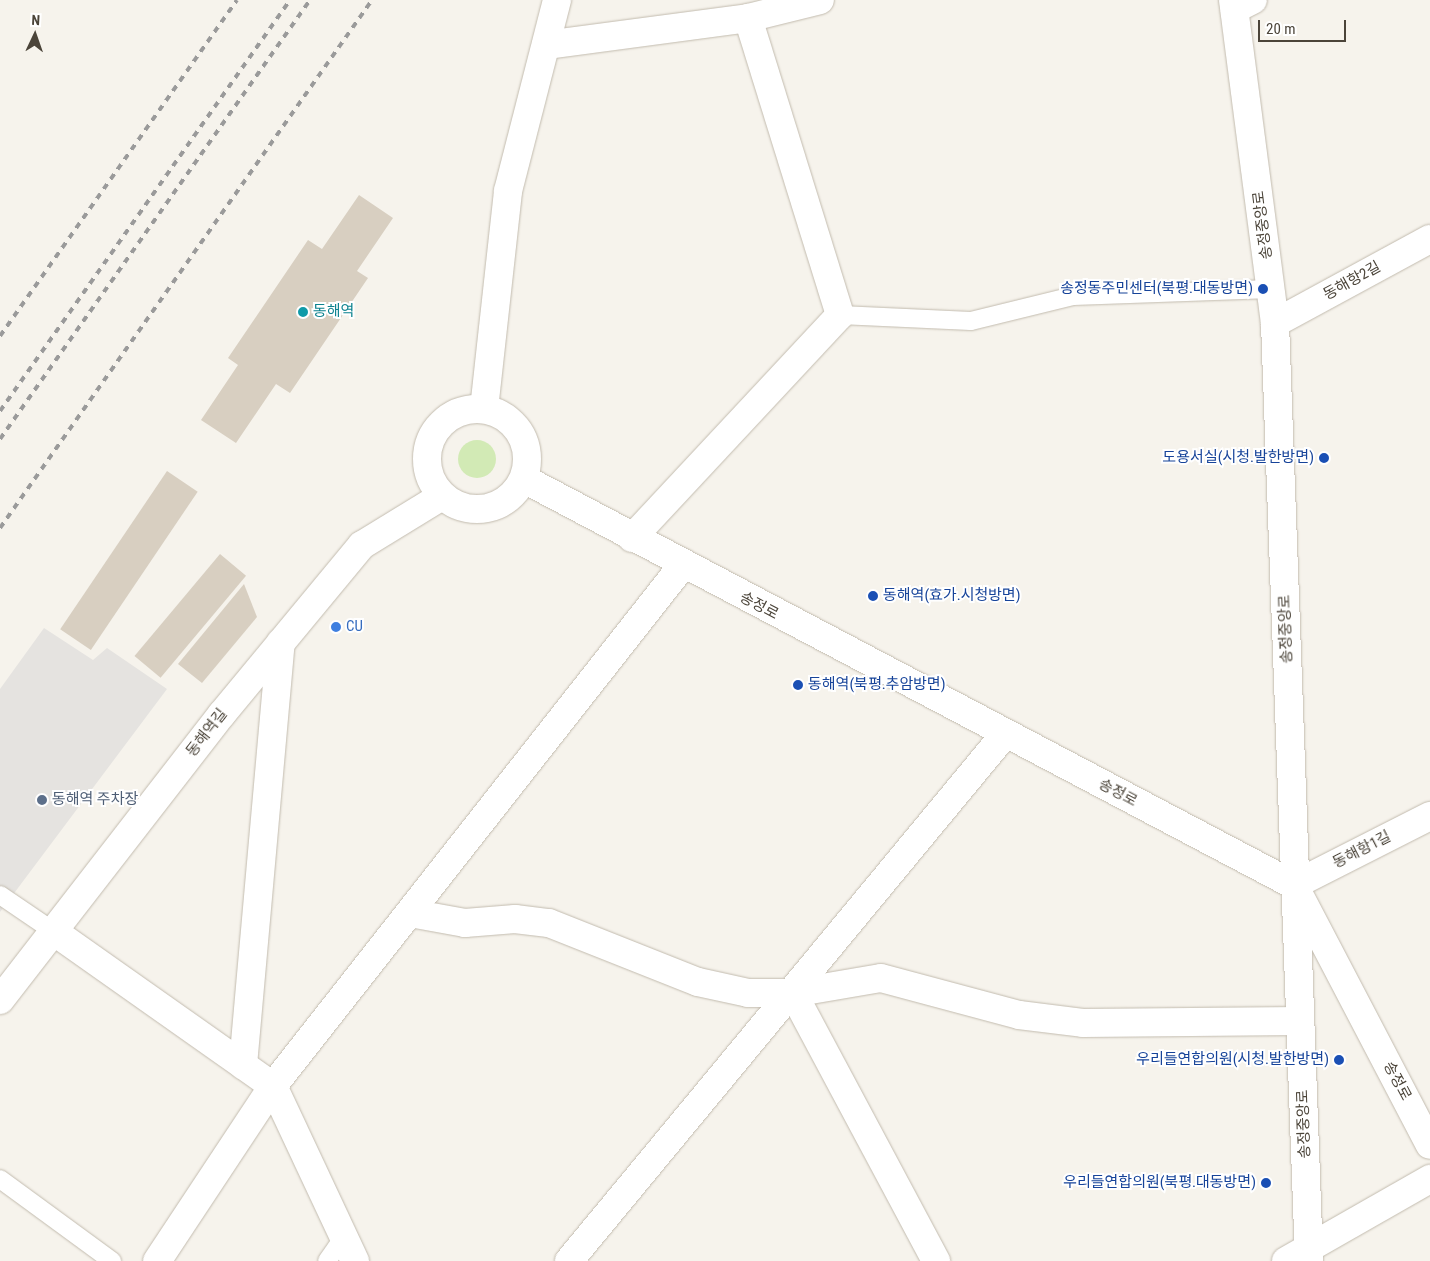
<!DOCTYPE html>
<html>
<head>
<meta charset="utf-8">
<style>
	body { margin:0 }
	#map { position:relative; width:1430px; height:1261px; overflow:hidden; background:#f6f3ec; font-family:"Roboto Condensed","Noto Sans KR",sans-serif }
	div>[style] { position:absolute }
	.green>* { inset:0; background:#d2eab5 }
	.round { border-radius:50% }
	.parking>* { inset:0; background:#e5e3e0 }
	.building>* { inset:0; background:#d8cfc1; transform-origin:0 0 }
	.roads { filter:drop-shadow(0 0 1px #c2bbae) drop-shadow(0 0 1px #c2bbae) }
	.service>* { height:18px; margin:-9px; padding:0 9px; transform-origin:9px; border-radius:9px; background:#fff }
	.minor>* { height:28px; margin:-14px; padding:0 14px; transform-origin:14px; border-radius:14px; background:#fff }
	.tertiary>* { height:28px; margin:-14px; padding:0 14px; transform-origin:14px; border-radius:14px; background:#fff }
	.tertiary>.ring { margin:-14px; padding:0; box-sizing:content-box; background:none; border:28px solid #fff; border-radius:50% }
	.rail>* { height:4px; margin-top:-2px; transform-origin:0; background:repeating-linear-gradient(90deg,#9a9a9a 0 6px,transparent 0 12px) }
	.dots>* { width:14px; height:14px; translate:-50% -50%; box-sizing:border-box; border:2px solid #fff; border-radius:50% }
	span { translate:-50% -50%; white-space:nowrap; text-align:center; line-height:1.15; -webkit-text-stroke:4px #fff; paint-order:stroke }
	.street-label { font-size:15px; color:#4b4439 }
	.transit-label { font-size:15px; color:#164399 }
	.right { translate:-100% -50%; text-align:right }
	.left { translate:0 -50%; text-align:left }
	.culture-label { font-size:15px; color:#0d838f }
	.shop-label { font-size:15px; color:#366cbe }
	.service-label { font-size:15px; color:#4e5e75 }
	.north { position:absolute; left:10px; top:10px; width:50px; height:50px; -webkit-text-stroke:4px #fff; paint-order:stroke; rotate:3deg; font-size:14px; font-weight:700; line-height:20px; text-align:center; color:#4b4439 }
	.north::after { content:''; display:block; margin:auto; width:18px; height:22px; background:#4b4439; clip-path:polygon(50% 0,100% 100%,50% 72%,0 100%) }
	.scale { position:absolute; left:1258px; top:20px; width:88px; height:22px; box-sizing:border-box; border:2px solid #4b4439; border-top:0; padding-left:6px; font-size:15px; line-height:18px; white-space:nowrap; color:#4b4439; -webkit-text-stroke:4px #fff; paint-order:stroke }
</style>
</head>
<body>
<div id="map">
	<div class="green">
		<i class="round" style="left:458px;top:440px;width:38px;height:38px"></i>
	</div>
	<div class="parking">
		<i style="clip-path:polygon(44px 628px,93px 660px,107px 648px,167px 689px,0 912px,0 689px)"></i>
	</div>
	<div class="building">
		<i style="clip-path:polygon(359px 195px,393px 218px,357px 271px,368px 278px,290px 393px,276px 384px,236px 443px,201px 420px,238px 365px,228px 358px,308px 240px,322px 249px)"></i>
		<i style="left:167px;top:471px;width:37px;height:191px;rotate:34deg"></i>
		<i style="left:220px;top:554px;width:34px;height:133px;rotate:40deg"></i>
		<i style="clip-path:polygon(244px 584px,257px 617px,202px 683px,178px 664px)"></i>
	</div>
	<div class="roads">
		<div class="service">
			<i style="left:840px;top:315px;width:131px;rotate:2.6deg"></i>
			<i style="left:971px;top:321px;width:105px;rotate:-13.8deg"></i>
			<i style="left:1073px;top:296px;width:198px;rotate:-2deg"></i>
			<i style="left:0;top:895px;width:64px;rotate:34.2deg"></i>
			<i style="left:0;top:1179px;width:139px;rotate:36.2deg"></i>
			<i style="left:327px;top:1261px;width:29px;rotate:-55deg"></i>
		</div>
		<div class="minor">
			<i style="left:1235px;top:9px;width:20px;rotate:-27deg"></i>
			<i style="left:546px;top:45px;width:204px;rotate:-7.6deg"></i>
			<i style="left:748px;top:18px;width:74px;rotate:-14deg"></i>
			<i style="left:1275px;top:323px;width:176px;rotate:-28.5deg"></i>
			<i style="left:632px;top:538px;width:305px;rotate:-47deg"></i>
			<i style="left:840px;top:315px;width:311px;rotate:-107.2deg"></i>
			<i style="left:410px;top:913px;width:56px;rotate:10.3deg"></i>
			<i style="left:465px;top:923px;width:50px;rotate:-4.6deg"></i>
			<i style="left:515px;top:919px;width:34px;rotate:7deg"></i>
			<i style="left:549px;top:923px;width:160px;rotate:21.6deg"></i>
			<i style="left:698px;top:982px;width:51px;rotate:12.4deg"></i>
			<i style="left:748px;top:993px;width:45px"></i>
			<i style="left:793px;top:993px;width:89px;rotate:-9.7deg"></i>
			<i style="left:881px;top:978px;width:143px;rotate:15deg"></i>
			<i style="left:1019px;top:1015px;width:64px;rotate:7.1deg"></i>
			<i style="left:1083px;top:1023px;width:217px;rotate:-0.5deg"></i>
			<i style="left:53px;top:931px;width:269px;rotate:35.2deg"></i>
			<i style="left:273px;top:1086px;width:210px;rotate:123.5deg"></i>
			<i style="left:793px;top:993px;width:304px;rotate:61.9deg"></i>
			<i style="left:243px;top:1065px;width:424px;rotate:-84.9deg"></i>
			<i style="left:355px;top:1261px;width:193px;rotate:-115.1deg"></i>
			<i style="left:273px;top:1086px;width:662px;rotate:-51.81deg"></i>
			<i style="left:569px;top:1261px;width:684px;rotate:-50.4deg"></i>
			<i style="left:1286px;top:1261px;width:166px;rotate:-29.7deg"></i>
		</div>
		<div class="tertiary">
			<i style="left:1233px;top:0;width:326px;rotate:82.6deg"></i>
			<i style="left:1275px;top:323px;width:939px;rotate:87.92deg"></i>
			<i class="ring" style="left:427px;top:409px;width:72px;height:72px"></i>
			<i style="left:484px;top:409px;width:219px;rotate:-83.7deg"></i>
			<i style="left:508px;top:191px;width:197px;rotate:-75.6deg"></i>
			<i style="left:524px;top:479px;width:870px;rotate:27.8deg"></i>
			<i style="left:1294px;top:885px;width:293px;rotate:62.4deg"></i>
			<i style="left:1294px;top:885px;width:153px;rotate:-26.9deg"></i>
			<i style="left:0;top:1000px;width:362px;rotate:-52.2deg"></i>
			<i style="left:222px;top:714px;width:219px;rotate:-50.4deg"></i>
			<i style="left:362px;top:545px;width:94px;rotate:-31.5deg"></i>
		</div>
	</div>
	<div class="rail">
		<i style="left:0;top:336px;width:411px;rotate:-54.8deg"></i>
		<i style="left:0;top:411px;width:503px;rotate:-54.79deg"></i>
		<i style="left:0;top:439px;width:537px;rotate:-54.77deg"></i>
		<i style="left:0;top:528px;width:646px;rotate:-54.83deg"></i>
	</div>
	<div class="dots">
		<i style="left:1263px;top:289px;background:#1a4fb4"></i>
		<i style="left:303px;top:312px;background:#0f9aa8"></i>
		<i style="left:1324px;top:458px;background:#1a4fb4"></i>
		<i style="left:873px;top:596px;background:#1a4fb4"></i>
		<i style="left:336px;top:627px;background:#3f7fe0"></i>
		<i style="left:798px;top:685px;background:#1a4fb4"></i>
		<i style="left:42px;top:800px;background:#5c6f8a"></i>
		<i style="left:1339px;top:1060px;background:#1a4fb4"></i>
		<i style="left:1266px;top:1183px;background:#1a4fb4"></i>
	</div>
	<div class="street-label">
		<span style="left:1263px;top:225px;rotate:-97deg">송정중앙로</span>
		<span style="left:1352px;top:281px;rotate:-29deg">동해항2길</span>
		<span style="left:759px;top:606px;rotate:28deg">송정로</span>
		<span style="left:1286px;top:629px;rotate:-92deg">송정중앙로</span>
		<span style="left:207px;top:733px;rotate:-52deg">동해역길</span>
		<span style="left:1118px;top:793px;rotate:28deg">송정로</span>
		<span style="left:1362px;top:850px;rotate:-27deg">동해항1길</span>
		<span style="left:1397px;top:1081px;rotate:62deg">송정로</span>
		<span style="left:1304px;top:1124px;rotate:-92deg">송정중앙로</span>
	</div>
	<div class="transit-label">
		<span class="right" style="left:1253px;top:289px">송정동주민센터(북평.대동방면)</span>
		<span class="right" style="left:1314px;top:458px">도용서실(시청.발한방면)</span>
		<span class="left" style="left:883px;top:596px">동해역(효가.시청방면)</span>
		<span class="left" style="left:808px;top:685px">동해역(북평.추암방면)</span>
		<span class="right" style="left:1329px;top:1060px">우리들연합의원(시청.발한방면)</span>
		<span class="right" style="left:1256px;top:1183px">우리들연합의원(북평.대동방면)</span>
	</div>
	<div class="culture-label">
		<span class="left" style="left:313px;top:312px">동해역</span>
	</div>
	<div class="shop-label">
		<span class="left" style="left:346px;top:627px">CU</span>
	</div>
	<div class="service-label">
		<span class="left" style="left:52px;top:800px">동해역 주차장</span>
	</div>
	<div class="north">N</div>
	<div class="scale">20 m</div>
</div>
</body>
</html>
